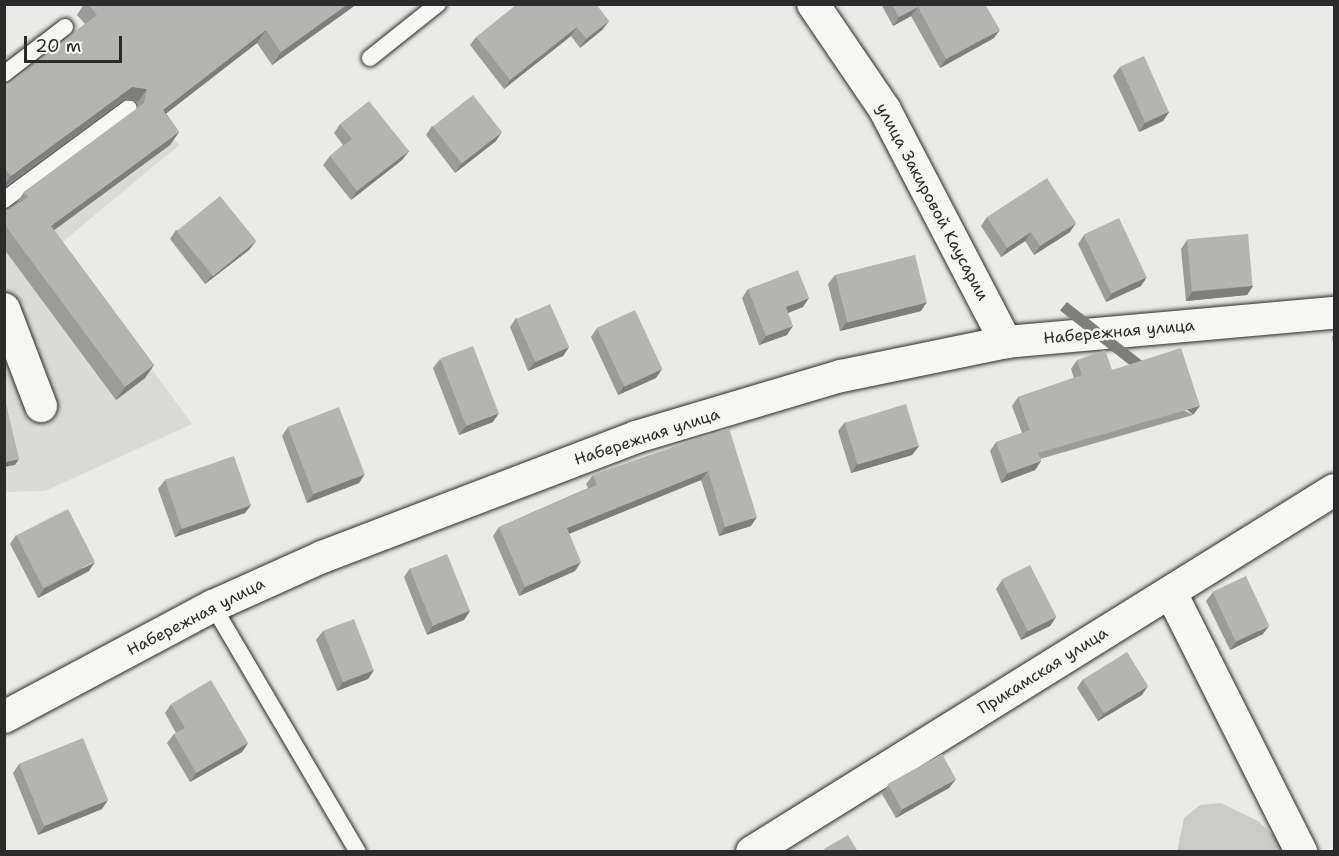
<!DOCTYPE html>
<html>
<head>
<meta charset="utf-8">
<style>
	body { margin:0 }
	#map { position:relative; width:1339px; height:856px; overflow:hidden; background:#eaeae6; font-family:"Shantell Sans",sans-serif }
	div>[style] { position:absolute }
	.built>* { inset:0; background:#dadad6 }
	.green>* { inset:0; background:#cacac7 }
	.roads { filter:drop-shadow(0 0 2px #2b2b2b) drop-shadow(0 0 2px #2b2b2b) }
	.lane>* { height:16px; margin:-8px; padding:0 8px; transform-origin:8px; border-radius:8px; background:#f6f6f2 }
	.street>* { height:32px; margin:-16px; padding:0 16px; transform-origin:16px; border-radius:16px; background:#f6f6f2 }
	.wall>* { inset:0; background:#9b9b98 }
	.shaded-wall>* { inset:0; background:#7e7e7c; transform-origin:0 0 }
	.building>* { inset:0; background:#b4b4b1; transform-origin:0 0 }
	span { translate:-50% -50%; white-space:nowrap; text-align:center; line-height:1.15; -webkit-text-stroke:5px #f6f6f2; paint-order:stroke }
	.street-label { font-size:16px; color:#2b2b2b }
	.frame { position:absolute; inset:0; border:6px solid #2b2b2b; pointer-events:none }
	.scale { position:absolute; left:24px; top:36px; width:98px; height:27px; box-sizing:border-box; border:3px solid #2b2b2b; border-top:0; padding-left:8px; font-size:18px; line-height:21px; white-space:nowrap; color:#2b2b2b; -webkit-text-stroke:4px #f6f6f2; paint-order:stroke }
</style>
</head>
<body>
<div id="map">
	<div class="built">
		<i style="clip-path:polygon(69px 14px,179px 145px,60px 244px,192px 424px,45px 491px,5px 492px,5px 56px)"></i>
	</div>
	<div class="green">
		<i style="clip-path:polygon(1221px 803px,1258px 821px,1289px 851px,1177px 852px,1184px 818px,1200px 805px)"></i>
	</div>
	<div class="roads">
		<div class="lane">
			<i style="left:370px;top:58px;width:87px;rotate:-38.5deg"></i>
			<i style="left:4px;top:74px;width:77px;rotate:-37.6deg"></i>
			<i style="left:4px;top:200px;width:155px;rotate:-36.4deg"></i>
			<i style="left:213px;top:606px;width:286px;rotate:59.5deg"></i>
		</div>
		<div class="street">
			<i style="left:813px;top:4px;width:128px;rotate:55.8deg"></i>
			<i style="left:885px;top:110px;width:262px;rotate:62.5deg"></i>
			<i style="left:4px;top:309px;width:104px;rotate:69.1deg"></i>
			<i style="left:1171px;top:593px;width:290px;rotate:63.3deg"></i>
			<i style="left:4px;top:717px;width:237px;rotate:-28deg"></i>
			<i style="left:213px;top:606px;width:120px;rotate:-24.2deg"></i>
			<i style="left:322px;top:557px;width:336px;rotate:-20.9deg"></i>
			<i style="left:636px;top:437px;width:214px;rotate:-16.6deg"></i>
			<i style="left:841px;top:376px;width:168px;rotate:-11.6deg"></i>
			<i style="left:1006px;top:342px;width:329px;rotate:-5.1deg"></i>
			<i style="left:752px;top:852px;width:685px;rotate:-31.88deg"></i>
		</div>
	</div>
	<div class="wall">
		<i style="clip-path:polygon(84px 4px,357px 4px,272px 65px,257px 43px,166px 113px,179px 132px,170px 145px,54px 230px,154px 365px,145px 378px,116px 400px,4px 249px,4px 214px,15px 206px,15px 205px,24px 192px,137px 109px,138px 102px,123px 100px,4px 187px,4px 87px,5px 88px,85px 24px,77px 15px)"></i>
		<i style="clip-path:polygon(881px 4px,985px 4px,994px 38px,940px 68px,911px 16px,893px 26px)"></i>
		<i style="clip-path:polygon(609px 21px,602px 30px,580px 48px,571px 36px,504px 89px,470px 45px,476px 37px)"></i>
		<i style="clip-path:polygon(1120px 67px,1169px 112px,1163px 121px,1139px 132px,1113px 76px)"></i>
		<i style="clip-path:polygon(340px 124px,409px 151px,402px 160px,351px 200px,323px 165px,330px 156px,343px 145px,334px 133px)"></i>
		<i style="clip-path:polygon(432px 126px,496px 141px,455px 173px,426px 135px)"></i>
		<i style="clip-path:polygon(987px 217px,1070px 232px,1034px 255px,1025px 241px,1001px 257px,981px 226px)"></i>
		<i style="clip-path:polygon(176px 230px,256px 241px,249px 250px,205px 284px,170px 239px)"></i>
		<i style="clip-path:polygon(1084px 235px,1141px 286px,1106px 302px,1078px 244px)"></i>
		<i style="clip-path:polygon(1187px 240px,1253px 286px,1247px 295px,1186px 301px,1181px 249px)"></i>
		<i style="clip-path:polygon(835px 275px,921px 311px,840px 331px,828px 284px)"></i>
		<i style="clip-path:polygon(748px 289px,803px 307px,788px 313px,787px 335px,759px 345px,742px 298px)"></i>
		<i style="clip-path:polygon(516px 318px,569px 347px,563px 356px,528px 371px,510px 327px)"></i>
		<i style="clip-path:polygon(597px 328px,662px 369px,656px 378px,618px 395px,591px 337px)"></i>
		<i style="clip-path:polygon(1335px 333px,1335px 356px,1332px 337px)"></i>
		<i style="clip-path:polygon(440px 359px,493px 422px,459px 435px,433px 368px)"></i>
		<i style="clip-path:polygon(1077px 360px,1112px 370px,1193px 415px,1040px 459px,1041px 461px,1035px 470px,1001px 483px,990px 451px,996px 442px,1022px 433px,1012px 406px,1018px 397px,1074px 378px,1071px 369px)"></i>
		<i style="clip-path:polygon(845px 422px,919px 446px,912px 455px,851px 473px,838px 431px)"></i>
		<i style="clip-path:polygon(288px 427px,359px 483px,307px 503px,282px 436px)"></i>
		<i style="clip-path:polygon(729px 428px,751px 526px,719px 536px,701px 480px,569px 534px,575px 571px,519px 596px,493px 536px,499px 527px,588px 488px,586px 484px,593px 475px)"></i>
		<i style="clip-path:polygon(165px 480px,251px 505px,245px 513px,175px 537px,158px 489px)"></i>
		<i style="clip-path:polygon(16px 535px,89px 571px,38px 598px,10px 544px)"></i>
		<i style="clip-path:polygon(410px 568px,470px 611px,464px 620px,427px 635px,404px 577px)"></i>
		<i style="clip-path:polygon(1002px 580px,1056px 617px,1050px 626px,1021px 640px,996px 589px)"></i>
		<i style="clip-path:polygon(1213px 592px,1263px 634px,1230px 650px,1206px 601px)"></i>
		<i style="clip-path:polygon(323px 631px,374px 670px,368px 679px,337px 691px,316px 640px)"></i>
		<i style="clip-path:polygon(1083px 679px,1142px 695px,1098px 721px,1077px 688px)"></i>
		<i style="clip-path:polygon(171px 704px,248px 743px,242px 752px,190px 782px,167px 743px,174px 734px,176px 733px,165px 713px)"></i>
		<i style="clip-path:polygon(19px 764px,102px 809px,38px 835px,13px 773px)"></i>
		<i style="clip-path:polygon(956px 779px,949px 788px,896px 818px,882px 794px,888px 785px)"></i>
	</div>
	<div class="shaded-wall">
		<i style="clip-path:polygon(348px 4px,357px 4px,272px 65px,281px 52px)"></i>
		<i style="clip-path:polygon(918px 7px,911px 16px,893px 26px,899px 17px)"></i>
		<i style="clip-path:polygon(609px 21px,602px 30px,580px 48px,586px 39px)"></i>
		<i style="clip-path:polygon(577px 27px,571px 36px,504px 89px,510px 80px)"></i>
		<i style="clip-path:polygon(266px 30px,257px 43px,154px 123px,163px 110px)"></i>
		<i style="clip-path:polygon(1000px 30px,994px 38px,940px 68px,946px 59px)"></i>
		<i style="clip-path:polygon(132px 87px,147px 89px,138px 102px,123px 100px,4px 187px,4px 185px,11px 176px)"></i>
		<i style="clip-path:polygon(1169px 112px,1163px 121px,1139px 132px,1145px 123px)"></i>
		<i style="clip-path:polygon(179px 132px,170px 145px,42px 239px,51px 226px)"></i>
		<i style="clip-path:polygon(502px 132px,496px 141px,455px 173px,461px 164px)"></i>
		<i style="clip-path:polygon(409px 151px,402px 160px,351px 200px,357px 191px)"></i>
		<i style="clip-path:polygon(1076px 223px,1070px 232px,1034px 255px,1040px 246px)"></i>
		<i style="clip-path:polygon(1031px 232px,1025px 241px,1001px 257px,1007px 248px)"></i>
		<i style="clip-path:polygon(256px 241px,249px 250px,205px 284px,212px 275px)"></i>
		<i style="clip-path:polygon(1147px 277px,1141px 286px,1106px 302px,1112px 293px)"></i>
		<i style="clip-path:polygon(1253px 286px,1247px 295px,1186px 301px,1192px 292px)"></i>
		<i style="clip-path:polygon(809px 298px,803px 307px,780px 316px,786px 307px)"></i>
		<i style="clip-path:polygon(927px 302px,921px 311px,840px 331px,847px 322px)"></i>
		<i style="clip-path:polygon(793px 326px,787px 335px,759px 345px,766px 336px)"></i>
		<i style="clip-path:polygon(569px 347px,563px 356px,528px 371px,535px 362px)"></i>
		<i style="clip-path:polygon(154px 365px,145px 378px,116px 400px,125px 387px)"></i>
		<i style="clip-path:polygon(662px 369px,656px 378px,618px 395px,624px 386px)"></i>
		<i style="left:1200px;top:406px;width:11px;height:169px;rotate:128deg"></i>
		<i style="clip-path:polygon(499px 413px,493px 422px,459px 435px,466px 426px)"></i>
		<i style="clip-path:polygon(919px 446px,912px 455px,851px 473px,857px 464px)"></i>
		<i style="clip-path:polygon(19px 459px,15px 465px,4px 467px,4px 462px)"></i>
		<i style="clip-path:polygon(1041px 461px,1035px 470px,1001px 483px,1007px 474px)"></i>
		<i style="clip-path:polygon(708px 471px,701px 480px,561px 537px,567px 528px)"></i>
		<i style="clip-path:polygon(365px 474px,359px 483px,307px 503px,314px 494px)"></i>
		<i style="clip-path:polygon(251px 505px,245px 513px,175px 537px,181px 528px)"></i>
		<i style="clip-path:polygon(757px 517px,751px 526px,719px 536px,725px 527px)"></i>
		<i style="clip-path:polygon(95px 562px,89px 571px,38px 598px,44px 589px)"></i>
		<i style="clip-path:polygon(581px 562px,575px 571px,519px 596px,525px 587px)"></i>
		<i style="clip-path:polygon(470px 611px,464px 620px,427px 635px,433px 626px)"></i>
		<i style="clip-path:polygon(1056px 617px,1050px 626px,1021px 640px,1027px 631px)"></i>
		<i style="clip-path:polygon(1269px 626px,1263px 634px,1230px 650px,1236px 642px)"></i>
		<i style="clip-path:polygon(374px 670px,368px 679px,337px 691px,343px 682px)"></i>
		<i style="clip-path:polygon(1148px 686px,1142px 695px,1098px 721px,1105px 712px)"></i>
		<i style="clip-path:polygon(248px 743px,242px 752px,190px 782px,196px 773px)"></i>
		<i style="clip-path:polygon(956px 779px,949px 788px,896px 818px,903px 809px)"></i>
		<i style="clip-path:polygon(108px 800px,102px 809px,38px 835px,45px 826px)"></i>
	</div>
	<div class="building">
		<i style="clip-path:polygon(88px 4px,348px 4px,281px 52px,266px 30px,163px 110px,179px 132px,51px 226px,154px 365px,125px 387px,4px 224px,4px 214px,28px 197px,24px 192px,144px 103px,147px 89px,132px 87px,11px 176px,4px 168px,4px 87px,5px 88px,97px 15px)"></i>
		<i style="clip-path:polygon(517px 4px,596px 4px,609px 21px,586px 39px,577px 27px,510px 80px,476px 37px)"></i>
		<i style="clip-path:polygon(892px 4px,985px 4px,1000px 30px,946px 59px,918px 7px,899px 17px)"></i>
		<i style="left:1144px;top:56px;width:61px;height:26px;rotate:66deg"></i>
		<i style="left:473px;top:95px;width:47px;height:51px;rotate:52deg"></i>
		<i style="clip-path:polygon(369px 101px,409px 151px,357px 191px,330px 156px,352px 139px,340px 124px)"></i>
		<i style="clip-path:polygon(1047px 178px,1076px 223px,1040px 246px,1031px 232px,1007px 248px,987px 217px)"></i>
		<i style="left:220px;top:196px;width:58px;height:56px;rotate:51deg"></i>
		<i style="left:1119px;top:218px;width:65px;height:39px;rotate:65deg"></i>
		<i style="left:1248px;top:234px;width:52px;height:61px;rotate:85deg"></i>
		<i style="left:915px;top:255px;width:49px;height:82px;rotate:76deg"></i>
		<i style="clip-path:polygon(798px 270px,809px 298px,786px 307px,793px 326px,766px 336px,748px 289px)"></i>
		<i style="left:550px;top:304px;width:47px;height:37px;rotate:66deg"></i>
		<i style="left:635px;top:310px;width:65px;height:42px;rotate:65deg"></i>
		<i style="left:473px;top:346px;width:72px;height:35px;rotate:69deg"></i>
		<i style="clip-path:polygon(1181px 348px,1200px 406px,1038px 453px,1018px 397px,1082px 375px,1077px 360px,1105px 350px,1112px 370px)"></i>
		<i style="clip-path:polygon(4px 395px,19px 459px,4px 462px)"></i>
		<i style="left:906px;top:404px;width:44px;height:64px;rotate:73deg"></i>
		<i style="left:339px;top:407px;width:72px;height:55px;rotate:69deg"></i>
		<i style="clip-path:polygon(729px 428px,757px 517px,725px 527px,708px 471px,567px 528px,581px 562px,525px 587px,499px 527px,597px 485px,593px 475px)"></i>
		<i style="left:1030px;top:430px;width:33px;height:36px;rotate:70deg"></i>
		<i style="left:234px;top:456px;width:52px;height:73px;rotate:71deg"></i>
		<i style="left:68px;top:509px;width:59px;height:58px;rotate:63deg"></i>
		<i style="left:447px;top:554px;width:61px;height:40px;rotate:68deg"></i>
		<i style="left:1030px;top:565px;width:58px;height:32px;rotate:63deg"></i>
		<i style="left:1246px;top:576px;width:55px;height:37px;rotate:65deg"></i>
		<i style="left:354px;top:619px;width:55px;height:33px;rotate:69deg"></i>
		<i style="left:1127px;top:652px;width:40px;height:52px;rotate:58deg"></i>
		<i style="clip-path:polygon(211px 680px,248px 743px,196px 773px,174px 734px,185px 728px,171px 704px)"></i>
		<i style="left:83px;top:738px;width:67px;height:69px;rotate:68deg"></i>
		<i style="left:942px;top:754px;width:29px;height:62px;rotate:61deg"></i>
		<i style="clip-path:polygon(848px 835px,858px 852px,825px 852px,824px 849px)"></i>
	</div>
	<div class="street-label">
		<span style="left:932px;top:202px;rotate:62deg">улица Закировой Каусарии</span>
		<span style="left:1119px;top:332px;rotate:-5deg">Набережная улица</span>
		<span style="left:647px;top:437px;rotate:-18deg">Набережная улица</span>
		<span style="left:196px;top:617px;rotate:-27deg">Набережная улица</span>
		<span style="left:1043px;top:671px;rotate:-32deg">Прикамская улица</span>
	</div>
	<div class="frame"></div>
	<div class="scale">20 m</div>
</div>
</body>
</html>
